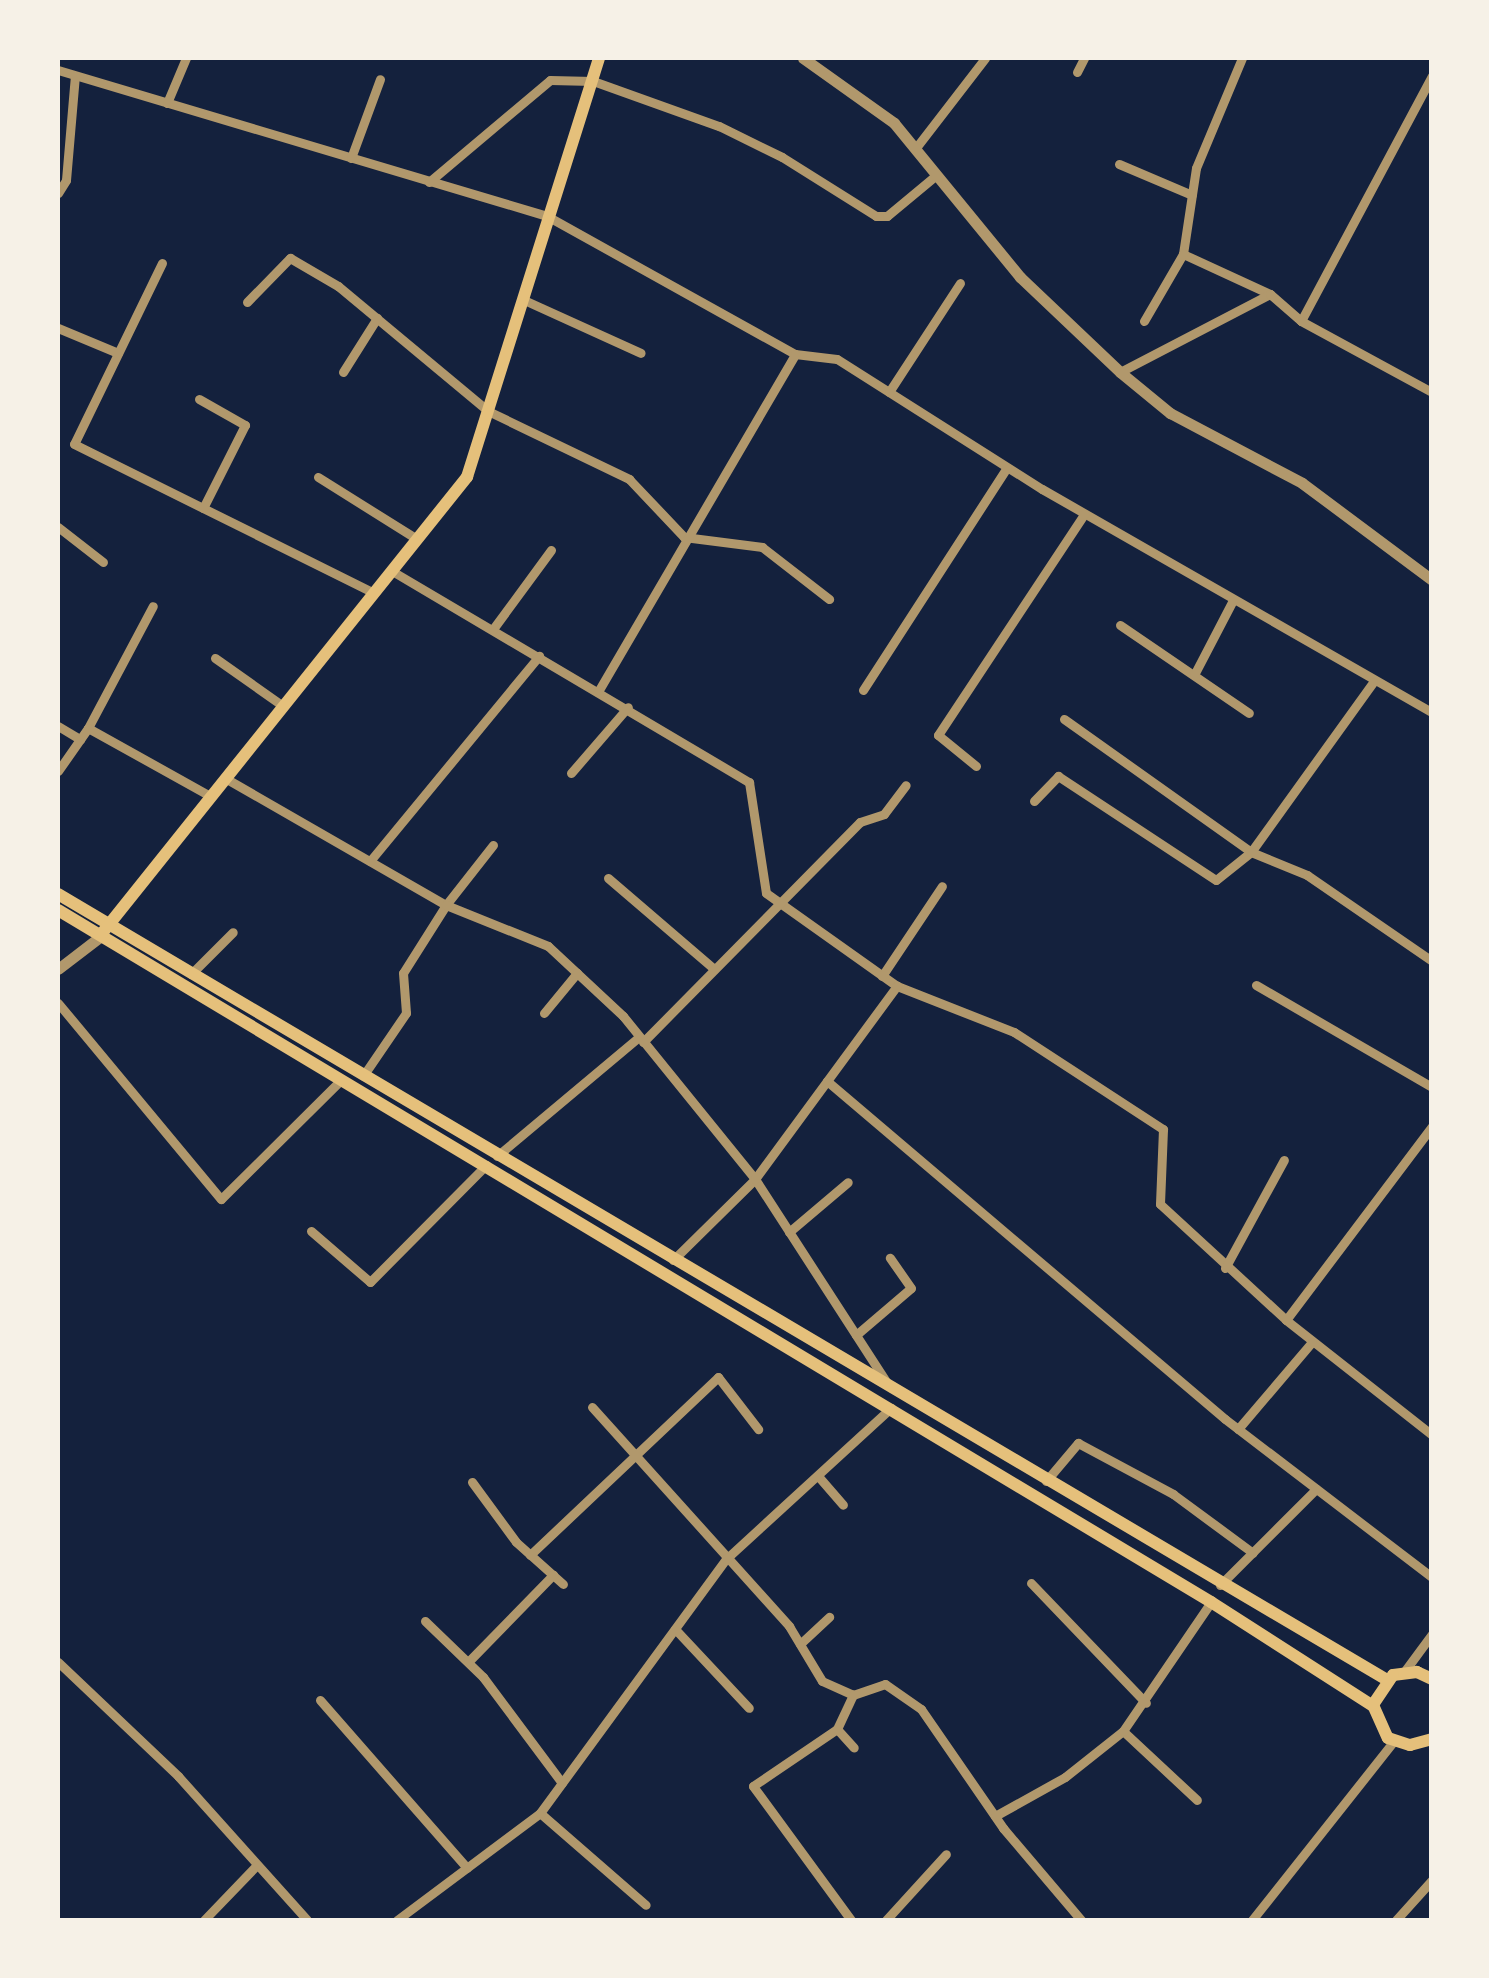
<!DOCTYPE html>
<html>
<head>
<meta charset="utf-8">
<style>
	body { margin:0 }
	#map { position:relative; width:1489px; height:1978px; overflow:hidden; background:#14213d; font-family:"Fira Sans Condensed",sans-serif }
	div>[style] { position:absolute }
	.minor>* { height:9px; margin:-4.5px; padding:0 4.5px; transform-origin:4.5px; border-radius:4.5px; background:#b1986c }
	.tertiary>* { height:11px; margin:-5.5px; padding:0 5.5px; transform-origin:5.5px; border-radius:5.5px; background:#b1986c }
	.secondary>* { height:12px; margin:-6px; padding:0 6px; transform-origin:6px; border-radius:6px; background:#e5c07b }
	span { translate:-50% -50%; white-space:nowrap; text-align:center; line-height:1.15; -webkit-text-stroke:10px #f6f1e7; paint-order:stroke }
	.frame { position:absolute; inset:0; border:60px solid #f6f1e7; pointer-events:none }
</style>
</head>
<body>
<div id="map">
	<div class="minor">
		<i style="left:1242px;top:58px;width:119px;rotate:112.7deg"></i>
		<i style="left:1196px;top:168px;width:87px;rotate:98.6deg"></i>
		<i style="left:1183px;top:254px;width:96px;rotate:24.7deg"></i>
		<i style="left:58px;top:70px;width:510px;rotate:16.62deg"></i>
		<i style="left:547px;top:216px;width:284px;rotate:29.1deg"></i>
		<i style="left:795px;top:354px;width:42px;rotate:6.8deg"></i>
		<i style="left:837px;top:359px;width:243px;rotate:32.4deg"></i>
		<i style="left:1042px;top:489px;width:449px;rotate:29.8deg"></i>
		<i style="left:1077px;top:72px;width:16px;rotate:-63deg"></i>
		<i style="left:167px;top:103px;width:49px;rotate:-67.1deg"></i>
		<i style="left:915px;top:149px;width:115px;rotate:-52.4deg"></i>
		<i style="left:351px;top:158px;width:84px;rotate:-69.8deg"></i>
		<i style="left:1119px;top:164px;width:79px;rotate:23deg"></i>
		<i style="left:429px;top:182px;width:158px;rotate:-40.1deg"></i>
		<i style="left:550px;top:80px;width:43px;rotate:1.3deg"></i>
		<i style="left:593px;top:81px;width:134px;rotate:19.7deg"></i>
		<i style="left:719px;top:126px;width:70px;rotate:26.2deg"></i>
		<i style="left:782px;top:157px;width:111px;rotate:32.1deg"></i>
		<i style="left:876px;top:216px;width:11px"></i>
		<i style="left:887px;top:216px;width:61px;rotate:-39.7deg"></i>
		<i style="left:58px;top:193px;width:15px;rotate:-58deg"></i>
		<i style="left:66px;top:180px;width:104px;rotate:-85.1deg"></i>
		<i style="left:162px;top:263px;width:201px;rotate:115.9deg"></i>
		<i style="left:74px;top:444px;width:335px;rotate:26.4deg"></i>
		<i style="left:524px;top:300px;width:128px;rotate:24.4deg"></i>
		<i style="left:247px;top:302px;width:62px;rotate:-45.7deg"></i>
		<i style="left:290px;top:258px;width:56px;rotate:30.3deg"></i>
		<i style="left:338px;top:286px;width:195px;rotate:39.8deg"></i>
		<i style="left:488px;top:411px;width:157px;rotate:25.7deg"></i>
		<i style="left:629px;top:479px;width:80px;rotate:46.5deg"></i>
		<i style="left:684px;top:537px;width:79px;rotate:7.3deg"></i>
		<i style="left:762px;top:547px;width:85px;rotate:37.8deg"></i>
		<i style="left:1144px;top:321px;width:78px;rotate:-59.8deg"></i>
		<i style="left:1301px;top:321px;width:278px;rotate:-61.9deg"></i>
		<i style="left:58px;top:328px;width:65px;rotate:22.6deg"></i>
		<i style="left:343px;top:372px;width:64px;rotate:-57.8deg"></i>
		<i style="left:1120px;top:372px;width:169px;rotate:-27.5deg"></i>
		<i style="left:1270px;top:294px;width:41px;rotate:41.1deg"></i>
		<i style="left:1301px;top:321px;width:149px;rotate:28.5deg"></i>
		<i style="left:889px;top:392px;width:130px;rotate:-56.9deg"></i>
		<i style="left:199px;top:399px;width:53px;rotate:29.5deg"></i>
		<i style="left:245px;top:425px;width:93px;rotate:116.8deg"></i>
		<i style="left:318px;top:477px;width:117px;rotate:32.1deg"></i>
		<i style="left:58px;top:527px;width:57px;rotate:37.9deg"></i>
		<i style="left:392px;top:571px;width:415px;rotate:30.6deg"></i>
		<i style="left:749px;top:782px;width:112px;rotate:81.3deg"></i>
		<i style="left:766px;top:893px;width:161px;rotate:35.4deg"></i>
		<i style="left:897px;top:986px;width:126px;rotate:21.5deg"></i>
		<i style="left:1014px;top:1032px;width:178px;rotate:33.1deg"></i>
		<i style="left:1163px;top:1129px;width:75px;rotate:92.3deg"></i>
		<i style="left:1160px;top:1204px;width:171px;rotate:42.6deg"></i>
		<i style="left:1286px;top:1320px;width:186px;rotate:38.2deg"></i>
		<i style="left:1120px;top:625px;width:156px;rotate:34.3deg"></i>
		<i style="left:493px;top:629px;width:98px;rotate:-53.7deg"></i>
		<i style="left:215px;top:658px;width:83px;rotate:35.2deg"></i>
		<i style="left:1194px;top:675px;width:85px;rotate:-62.5deg"></i>
		<i style="left:599px;top:690px;width:389px;rotate:-59.7deg"></i>
		<i style="left:863px;top:690px;width:265px;rotate:-57.1deg"></i>
		<i style="left:1064px;top:719px;width:229px;rotate:35.4deg"></i>
		<i style="left:1251px;top:852px;width:209px;rotate:-54.3deg"></i>
		<i style="left:58px;top:726px;width:26px;rotate:31deg"></i>
		<i style="left:88px;top:728px;width:138px;rotate:-62deg"></i>
		<i style="left:976px;top:766px;width:49px;rotate:-140.8deg"></i>
		<i style="left:938px;top:735px;width:265px;rotate:-56.5deg"></i>
		<i style="left:58px;top:771px;width:52px;rotate:-55.1deg"></i>
		<i style="left:88px;top:728px;width:140px;rotate:29.1deg"></i>
		<i style="left:571px;top:773px;width:87px;rotate:-49.2deg"></i>
		<i style="left:225px;top:778px;width:255px;rotate:29.9deg"></i>
		<i style="left:446px;top:905px;width:80px;rotate:122.3deg"></i>
		<i style="left:403px;top:973px;width:40px;rotate:85.7deg"></i>
		<i style="left:406px;top:1013px;width:76px;rotate:124.3deg"></i>
		<i style="left:1034px;top:801px;width:35px;rotate:-46deg"></i>
		<i style="left:1058px;top:776px;width:189px;rotate:33.4deg"></i>
		<i style="left:1216px;top:880px;width:45px;rotate:-38.7deg"></i>
		<i style="left:1251px;top:852px;width:61px;rotate:22.3deg"></i>
		<i style="left:1307px;top:875px;width:152px;rotate:34.5deg"></i>
		<i style="left:493px;top:845px;width:76px;rotate:128.1deg"></i>
		<i style="left:446px;top:905px;width:110px;rotate:21.9deg"></i>
		<i style="left:548px;top:946px;width:103px;rotate:43deg"></i>
		<i style="left:623px;top:1016px;width:210px;rotate:51deg"></i>
		<i style="left:755px;top:1179px;width:243px;rotate:57.1deg"></i>
		<i style="left:370px;top:861px;width:266px;rotate:-50.5deg"></i>
		<i style="left:608px;top:878px;width:140px;rotate:40.6deg"></i>
		<i style="left:191px;top:974px;width:59px;rotate:-45deg"></i>
		<i style="left:882px;top:976px;width:108px;rotate:-56.3deg"></i>
		<i style="left:1256px;top:985px;width:203px;rotate:30.1deg"></i>
		<i style="left:58px;top:1003px;width:255px;rotate:50.3deg"></i>
		<i style="left:221px;top:1199px;width:170px;rotate:-44.8deg"></i>
		<i style="left:544px;top:1013px;width:52px;rotate:-50.5deg"></i>
		<i style="left:643px;top:1042px;width:309px;rotate:-45.4deg"></i>
		<i style="left:860px;top:822px;width:25px;rotate:-18deg"></i>
		<i style="left:884px;top:814px;width:36px;rotate:-53deg"></i>
		<i style="left:827px;top:1081px;width:522px;rotate:40.34deg"></i>
		<i style="left:1225px;top:1419px;width:260px;rotate:37.4deg"></i>
		<i style="left:497px;top:1156px;width:185px;rotate:-40deg"></i>
		<i style="left:311px;top:1231px;width:78px;rotate:40.8deg"></i>
		<i style="left:370px;top:1282px;width:165px;rotate:-45.2deg"></i>
		<i style="left:789px;top:1232px;width:77px;rotate:-40.3deg"></i>
		<i style="left:673px;top:1260px;width:115px;rotate:-44.6deg"></i>
		<i style="left:755px;top:1179px;width:240px;rotate:-53.7deg"></i>
		<i style="left:1225px;top:1268px;width:123px;rotate:-61.4deg"></i>
		<i style="left:1286px;top:1320px;width:243px;rotate:-53deg"></i>
		<i style="left:856px;top:1335px;width:72px;rotate:-40.5deg"></i>
		<i style="left:911px;top:1288px;width:37px;rotate:-125deg"></i>
		<i style="left:592px;top:1407px;width:295px;rotate:48deg"></i>
		<i style="left:789px;top:1626px;width:64px;rotate:59deg"></i>
		<i style="left:822px;top:1681px;width:34px;rotate:24deg"></i>
		<i style="left:853px;top:1695px;width:34px;rotate:-19deg"></i>
		<i style="left:885px;top:1684px;width:44px;rotate:34.8deg"></i>
		<i style="left:921px;top:1709px;width:145px;rotate:55.4deg"></i>
		<i style="left:1003px;top:1828px;width:121px;rotate:49.7deg"></i>
		<i style="left:1238px;top:1429px;width:114px;rotate:-49.6deg"></i>
		<i style="left:818px;top:1476px;width:38px;rotate:49deg"></i>
		<i style="left:1046px;top:1481px;width:50px;rotate:-49.9deg"></i>
		<i style="left:1078px;top:1443px;width:108px;rotate:28.2deg"></i>
		<i style="left:1173px;top:1494px;width:99px;rotate:36.4deg"></i>
		<i style="left:472px;top:1482px;width:74px;rotate:53.7deg"></i>
		<i style="left:516px;top:1542px;width:63px;rotate:41.8deg"></i>
		<i style="left:530px;top:1555px;width:259px;rotate:-43.4deg"></i>
		<i style="left:718px;top:1377px;width:66px;rotate:52.4deg"></i>
		<i style="left:1031px;top:1583px;width:166px;rotate:46.2deg"></i>
		<i style="left:1220px;top:1585px;width:136px;rotate:-45deg"></i>
		<i style="left:425px;top:1621px;width:81px;rotate:44deg"></i>
		<i style="left:483px;top:1677px;width:132px;rotate:53.3deg"></i>
		<i style="left:675px;top:1629px;width:108px;rotate:46.9deg"></i>
		<i style="left:800px;top:1644px;width:40px;rotate:-43deg"></i>
		<i style="left:58px;top:1662px;width:166px;rotate:43.5deg"></i>
		<i style="left:178px;top:1776px;width:193px;rotate:48.1deg"></i>
		<i style="left:468px;top:1662px;width:122px;rotate:-45.7deg"></i>
		<i style="left:1404px;top:1672px;width:47px;rotate:-53.6deg"></i>
		<i style="left:320px;top:1700px;width:223px;rotate:48.8deg"></i>
		<i style="left:837px;top:1729px;width:25px;rotate:48deg"></i>
		<i style="left:1123px;top:1731px;width:101px;rotate:43deg"></i>
		<i style="left:540px;top:1813px;width:140px;rotate:41deg"></i>
		<i style="left:995px;top:1816px;width:80px;rotate:-29.1deg"></i>
		<i style="left:1065px;top:1777px;width:74px;rotate:-38.4deg"></i>
		<i style="left:1123px;top:1731px;width:156px;rotate:-55.7deg"></i>
		<i style="left:204px;top:1920px;width:76px;rotate:-46.1deg"></i>
		<i style="left:397px;top:1920px;width:179px;rotate:-36.8deg"></i>
		<i style="left:540px;top:1813px;width:315px;rotate:-53.8deg"></i>
		<i style="left:726px;top:1559px;width:224px;rotate:-42.5deg"></i>
		<i style="left:851px;top:1920px;width:166px;rotate:-126.2deg"></i>
		<i style="left:753px;top:1786px;width:102px;rotate:-34.2deg"></i>
		<i style="left:837px;top:1729px;width:38px;rotate:-65deg"></i>
		<i style="left:886px;top:1920px;width:89px;rotate:-47.7deg"></i>
		<i style="left:1252px;top:1920px;width:228px;rotate:-51.6deg"></i>
		<i style="left:1396px;top:1920px;width:54px;rotate:-48deg"></i>
	</div>
	<div class="tertiary">
		<i style="left:803px;top:58px;width:112px;rotate:35.5deg"></i>
		<i style="left:894px;top:123px;width:199px;rotate:50.7deg"></i>
		<i style="left:1020px;top:277px;width:138px;rotate:43.5deg"></i>
		<i style="left:1120px;top:372px;width:65px;rotate:39.4deg"></i>
		<i style="left:1170px;top:413px;width:149px;rotate:27.9deg"></i>
		<i style="left:1302px;top:483px;width:162px;rotate:36.7deg"></i>
		<i style="left:58px;top:969px;width:54px;rotate:-37.5deg"></i>
	</div>
	<div class="secondary">
		<i style="left:58px;top:894px;width:1544px;rotate:30.6deg"></i>
		<i style="left:58px;top:910px;width:1345px;rotate:30.97deg"></i>
		<i style="left:1211px;top:1602px;width:193px;rotate:32.7deg"></i>
		<i style="left:103px;top:932px;width:583px;rotate:-51.34deg"></i>
		<i style="left:467px;top:477px;width:439px;rotate:-72.5deg"></i>
		<i style="left:1432px;top:1679px;width:17px;rotate:-155deg"></i>
		<i style="left:1417px;top:1672px;width:24px;rotate:173deg"></i>
		<i style="left:1393px;top:1675px;width:36px;rotate:124deg"></i>
		<i style="left:1373px;top:1705px;width:36px;rotate:66deg"></i>
		<i style="left:1388px;top:1738px;width:23px;rotate:18deg"></i>
		<i style="left:1410px;top:1745px;width:23px;rotate:-15deg"></i>
	</div>
	<div class="frame"></div>
</div>
</body>
</html>
